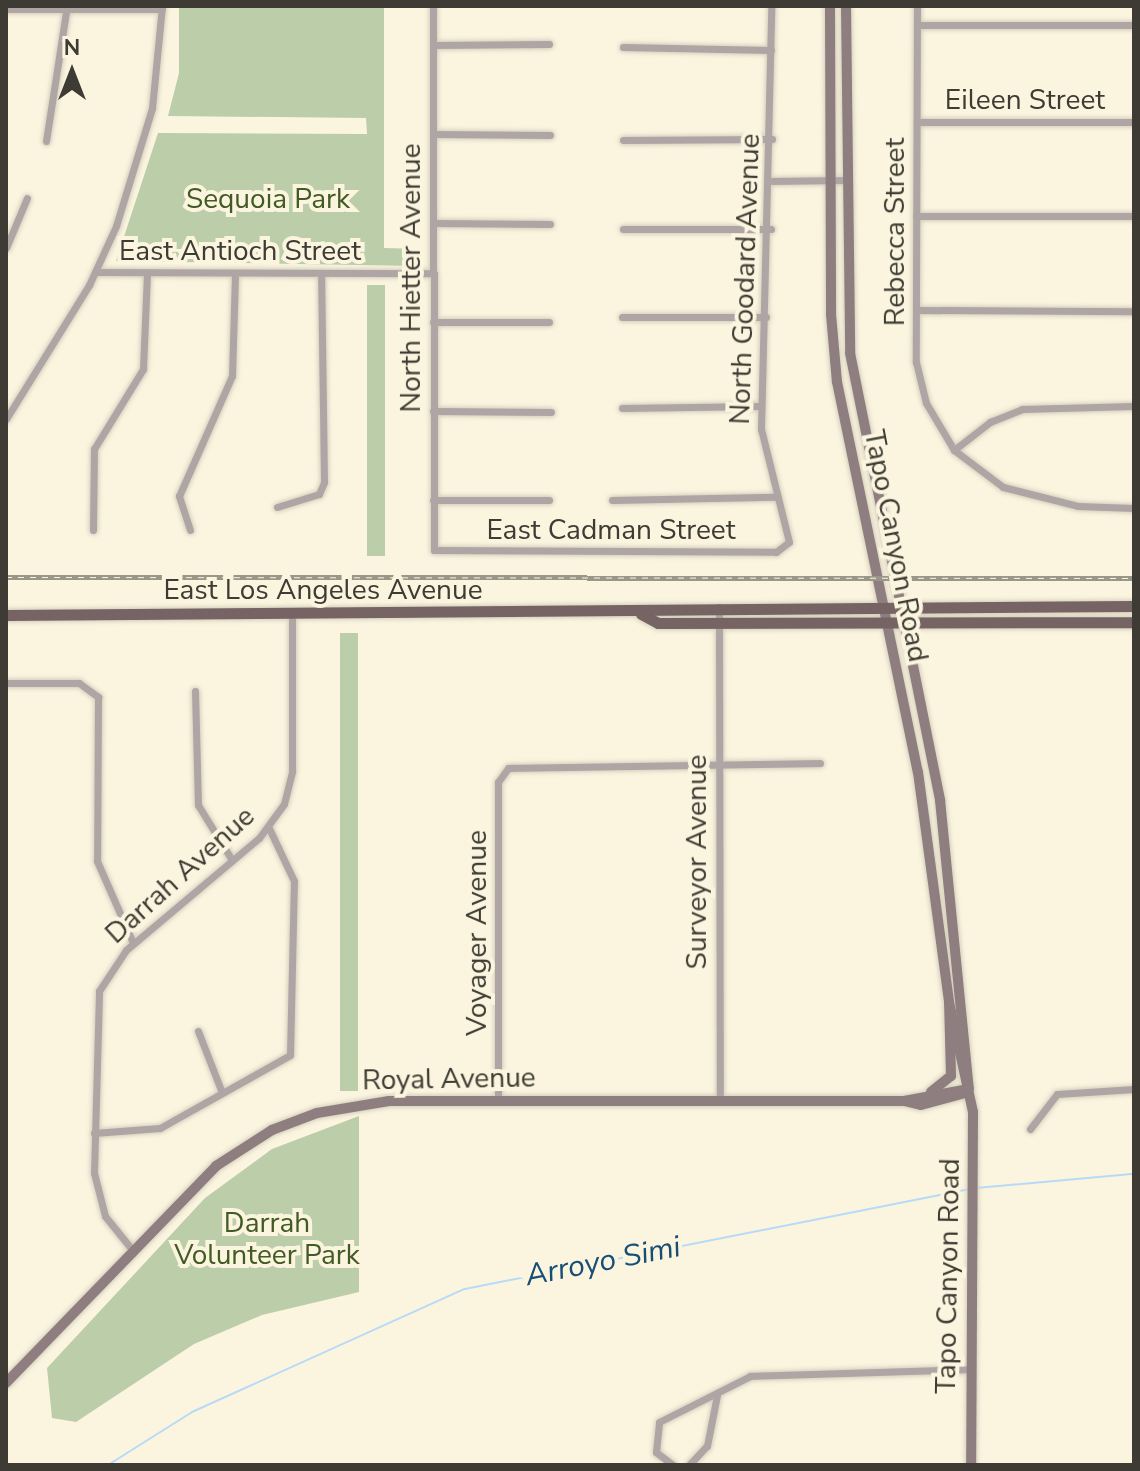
<!DOCTYPE html>
<html>
<head>
<meta charset="utf-8">
<style>
	body { margin:0 }
	#map { position:relative; width:1140px; height:1471px; overflow:hidden; background:#fbf5e0; font-family:"Nunito Sans",sans-serif }
	div>[style] { position:absolute }
	.green>* { inset:0; background:#bbcda9; transform-origin:0 0 }
	.stream>* { height:2px; margin:-1px; padding:0 1px; transform-origin:1px; border-radius:1px; background:#b7daf8 }
	.roads { filter:drop-shadow(0 0 2px #d5d0bd) drop-shadow(0 0 2px #d5d0bd) }
	.street>* { height:7px; margin:-3.5px; padding:0 3.5px; transform-origin:3.5px; border-radius:3.5px; background:#b0a5a5 }
	.secondary>* { height:10px; margin:-5px; padding:0 5px; transform-origin:5px; border-radius:5px; background:#8e7e7f }
	.primary>* { height:11px; margin:-5.5px; padding:0 5.5px; transform-origin:5.5px; border-radius:5.5px; background:#766364 }
	.rail>* { height:5px; margin-top:-2.5px; transform-origin:0; background:repeating-linear-gradient(90deg,#fbf5e0 0 6px,#9a9688 0 12px); box-sizing:border-box; border-block:2px solid #9a9688 }
	span { translate:-50% -50%; white-space:nowrap; text-align:center; line-height:1.15; -webkit-text-stroke:8px #fbf5e0; paint-order:stroke }
	.street-label { font-size:28px; color:#3d3b33 }
	.park-label { font-size:28px; color:#425a24 }
	.water-label { font-size:30px; color:#174e74; font-style:italic }
	.frame { position:absolute; inset:0; border:8px solid #3d3b33; pointer-events:none }
	.north { position:absolute; left:32px; top:32px; width:80px; height:80px; -webkit-text-stroke:6px #fbf5e0; paint-order:stroke; rotate:0deg; font-size:22px; font-weight:700; line-height:32px; text-align:center; color:#3d3b33 }
	.north::after { content:''; display:block; margin:auto; width:28px; height:36px; background:#3d3b33; clip-path:polygon(50% 0,100% 100%,50% 72%,0 100%) }
</style>
</head>
<body>
<div id="map">
	<div class="green">
		<i style="clip-path:polygon(179px 6px,384px 6px,384px 248px,421px 249px,415px 266px,116px 261px,158px 133px,367px 134px,366px 118px,168px 116px,179px 73px)"></i>
		<i style="left:367px;top:285px;width:18px;height:271px"></i>
		<i style="left:340px;top:633px;width:18px;height:458px"></i>
		<i style="clip-path:polygon(359px 1116px,359px 1292px,262px 1315px,194px 1344px,76px 1422px,52px 1418px,47px 1368px,205px 1198px,272px 1149px)"></i>
	</div>
	<div class="stream">
		<i style="left:976px;top:1188px;width:159px;rotate:-5.1deg"></i>
		<i style="left:108px;top:1465px;width:99px;rotate:-32.2deg"></i>
		<i style="left:192px;top:1412px;width:299px;rotate:-24.3deg"></i>
		<i style="left:465px;top:1289px;width:515px;rotate:-11.2deg"></i>
	</div>
	<div class="roads">
		<div class="street">
			<i style="left:433px;top:6px;width:544px;rotate:89.89deg"></i>
			<i style="left:434px;top:550px;width:342px;rotate:0.3deg"></i>
			<i style="left:776px;top:552px;width:16px;rotate:-38deg"></i>
			<i style="left:789px;top:542px;width:116px;rotate:-103.9deg"></i>
			<i style="left:761px;top:429px;width:423px;rotate:-88.6deg"></i>
			<i style="left:917px;top:6px;width:356px;rotate:90.2deg"></i>
			<i style="left:916px;top:362px;width:42px;rotate:76.3deg"></i>
			<i style="left:926px;top:403px;width:55px;rotate:59.2deg"></i>
			<i style="left:954px;top:450px;width:61px;rotate:37.1deg"></i>
			<i style="left:1003px;top:487px;width:77px;rotate:14.2deg"></i>
			<i style="left:1078px;top:506px;width:56px;rotate:2deg"></i>
			<i style="left:6px;top:9px;width:156px"></i>
			<i style="left:917px;top:25px;width:217px"></i>
			<i style="left:433px;top:45px;width:116px;rotate:-0.5deg"></i>
			<i style="left:623px;top:47px;width:148px;rotate:1.2deg"></i>
			<i style="left:917px;top:122px;width:217px"></i>
			<i style="left:433px;top:134px;width:117px;rotate:0.5deg"></i>
			<i style="left:623px;top:140px;width:149px;rotate:-0.4deg"></i>
			<i style="left:46px;top:141px;width:137px;rotate:-81.2deg"></i>
			<i style="left:772px;top:181px;width:73px;rotate:-0.8deg"></i>
			<i style="left:916px;top:216px;width:218px"></i>
			<i style="left:433px;top:223px;width:117px;rotate:0.5deg"></i>
			<i style="left:623px;top:229px;width:148px"></i>
			<i style="left:6px;top:248px;width:54px;rotate:-67.2deg"></i>
			<i style="left:96px;top:272px;width:336px;rotate:0.2deg"></i>
			<i style="left:916px;top:310px;width:218px;rotate:0.3deg"></i>
			<i style="left:622px;top:317px;width:144px"></i>
			<i style="left:433px;top:322px;width:116px"></i>
			<i style="left:622px;top:408px;width:139px;rotate:-0.8deg"></i>
			<i style="left:433px;top:411px;width:118px;rotate:0.5deg"></i>
			<i style="left:6px;top:419px;width:158px;rotate:-58.2deg"></i>
			<i style="left:89px;top:285px;width:65px;rotate:-65.4deg"></i>
			<i style="left:116px;top:226px;width:123px;rotate:-73deg"></i>
			<i style="left:152px;top:108px;width:102px;rotate:-84.4deg"></i>
			<i style="left:954px;top:450px;width:46px;rotate:-37.9deg"></i>
			<i style="left:990px;top:422px;width:35px;rotate:-22deg"></i>
			<i style="left:1022px;top:409px;width:112px;rotate:-1.5deg"></i>
			<i style="left:433px;top:500px;width:116px"></i>
			<i style="left:612px;top:500px;width:163px;rotate:-1.1deg"></i>
			<i style="left:277px;top:507px;width:44px;rotate:-17.2deg"></i>
			<i style="left:319px;top:494px;width:13px;rotate:-67deg"></i>
			<i style="left:324px;top:482px;width:209px;rotate:-90.8deg"></i>
			<i style="left:93px;top:530px;width:81px;rotate:-89.3deg"></i>
			<i style="left:94px;top:449px;width:94px;rotate:-58.5deg"></i>
			<i style="left:143px;top:369px;width:95px;rotate:-87.6deg"></i>
			<i style="left:190px;top:530px;width:36px;rotate:-108deg"></i>
			<i style="left:179px;top:496px;width:131px;rotate:-66.2deg"></i>
			<i style="left:232px;top:376px;width:103px;rotate:-88.3deg"></i>
			<i style="left:719px;top:607px;width:493px;rotate:89.9deg"></i>
			<i style="left:6px;top:683px;width:73px"></i>
			<i style="left:79px;top:683px;width:24px;rotate:36deg"></i>
			<i style="left:98px;top:697px;width:164px;rotate:90.3deg"></i>
			<i style="left:97px;top:861px;width:90px;rotate:66.3deg"></i>
			<i style="left:195px;top:691px;width:114px;rotate:88.5deg"></i>
			<i style="left:198px;top:805px;width:65px;rotate:58.3deg"></i>
			<i style="left:198px;top:1031px;width:63px;rotate:68.7deg"></i>
			<i style="left:498px;top:1101px;width:319px;rotate:-90deg"></i>
			<i style="left:498px;top:782px;width:17px;rotate:-54deg"></i>
			<i style="left:508px;top:768px;width:312px;rotate:-0.9deg"></i>
			<i style="left:1030px;top:1129px;width:44px;rotate:-52.4deg"></i>
			<i style="left:1057px;top:1094px;width:77px;rotate:-3.7deg"></i>
			<i style="left:94px;top:1133px;width:66px;rotate:-4.3deg"></i>
			<i style="left:160px;top:1128px;width:149px;rotate:-29.3deg"></i>
			<i style="left:290px;top:1055px;width:174px;rotate:-88.7deg"></i>
			<i style="left:294px;top:881px;width:59px;rotate:-115.3deg"></i>
			<i style="left:134px;top:1252px;width:46px;rotate:-128.9deg"></i>
			<i style="left:105px;top:1216px;width:44px;rotate:-104.3deg"></i>
			<i style="left:94px;top:1173px;width:182px;rotate:-88.4deg"></i>
			<i style="left:99px;top:991px;width:49px;rotate:-56.6deg"></i>
			<i style="left:126px;top:950px;width:174px;rotate:-40.1deg"></i>
			<i style="left:259px;top:838px;width:42px;rotate:-53.7deg"></i>
			<i style="left:284px;top:804px;width:34px;rotate:-76deg"></i>
			<i style="left:292px;top:771px;width:157px;rotate:-90deg"></i>
			<i style="left:673px;top:1465px;width:21px;rotate:-143deg"></i>
			<i style="left:656px;top:1452px;width:30px;rotate:-84deg"></i>
			<i style="left:659px;top:1422px;width:102px;rotate:-26.8deg"></i>
			<i style="left:750px;top:1376px;width:221px;rotate:-1.8deg"></i>
			<i style="left:689px;top:1465px;width:26px;rotate:-47deg"></i>
			<i style="left:707px;top:1446px;width:52px;rotate:-78.9deg"></i>
		</div>
		<div class="secondary">
			<i style="left:830px;top:6px;width:308px;rotate:89.8deg"></i>
			<i style="left:831px;top:314px;width:68px;rotate:85deg"></i>
			<i style="left:837px;top:382px;width:398px;rotate:78.3deg"></i>
			<i style="left:918px;top:772px;width:232px;rotate:82.3deg"></i>
			<i style="left:949px;top:1002px;width:113px;rotate:77.7deg"></i>
			<i style="left:973px;top:1112px;width:353px;rotate:90.3deg"></i>
			<i style="left:846px;top:6px;width:347px;rotate:89.3deg"></i>
			<i style="left:850px;top:353px;width:456px;rotate:78.6deg"></i>
			<i style="left:940px;top:800px;width:290px;rotate:84.3deg"></i>
			<i style="left:931px;top:1092px;width:26px;rotate:-39deg"></i>
			<i style="left:951px;top:1076px;width:74px;rotate:-91.5deg"></i>
			<i style="left:904px;top:1101px;width:17px;rotate:13deg"></i>
			<i style="left:921px;top:1105px;width:46px;rotate:-15.3deg"></i>
			<i style="left:6px;top:1383px;width:302px;rotate:-45.9deg"></i>
			<i style="left:216px;top:1166px;width:67px;rotate:-32.7deg"></i>
			<i style="left:272px;top:1130px;width:48px;rotate:-20.7deg"></i>
			<i style="left:317px;top:1113px;width:73px;rotate:-9.5deg"></i>
			<i style="left:389px;top:1101px;width:515px"></i>
			<i style="left:904px;top:1101px;width:66px;rotate:-10.5deg"></i>
		</div>
		<div class="primary">
			<i style="left:641px;top:614px;width:19px;rotate:28deg"></i>
			<i style="left:658px;top:623px;width:476px;rotate:-0.1deg"></i>
			<i style="left:6px;top:615px;width:1128px;rotate:-0.46deg"></i>
		</div>
	</div>
	<div class="rail">
		<i style="left:6px;top:577px;width:1128px;rotate:0.05deg"></i>
	</div>
	<div class="street-label">
		<span style="left:1025px;top:100px">Eileen Street</span>
		<span style="left:895px;top:232px;rotate:-90deg">Rebecca Street</span>
		<span style="left:240px;top:251px">East Antioch Street</span>
		<span style="left:411px;top:278px;rotate:-90deg">North Hietter Avenue</span>
		<span style="left:745px;top:279px;rotate:-88deg">North Goodard Avenue</span>
		<span style="left:611px;top:530px">East Cadman Street</span>
		<span style="left:896px;top:546px;rotate:79deg">Tapo Canyon Road</span>
		<span style="left:323px;top:590px">East Los Angeles Avenue</span>
		<span style="left:697px;top:862px;rotate:-90deg">Surveyor Avenue</span>
		<span style="left:180px;top:875px;rotate:-42deg">Darrah Avenue</span>
		<span style="left:477px;top:933px;rotate:-90deg">Voyager Avenue</span>
		<span style="left:449px;top:1079px;rotate:-1deg">Royal Avenue</span>
		<span style="left:948px;top:1276px;rotate:-89deg">Tapo Canyon Road</span>
	</div>
	<div class="park-label">
		<span style="left:268px;top:199px">Sequoia Park</span>
		<span style="left:267px;top:1239px">Darrah<br>Volunteer Park</span>
	</div>
	<div class="water-label">
		<span style="left:603px;top:1262px;rotate:-11deg">Arroyo Simi</span>
	</div>
	<div class="frame"></div>
	<div class="north">N</div>
</div>
</body>
</html>
